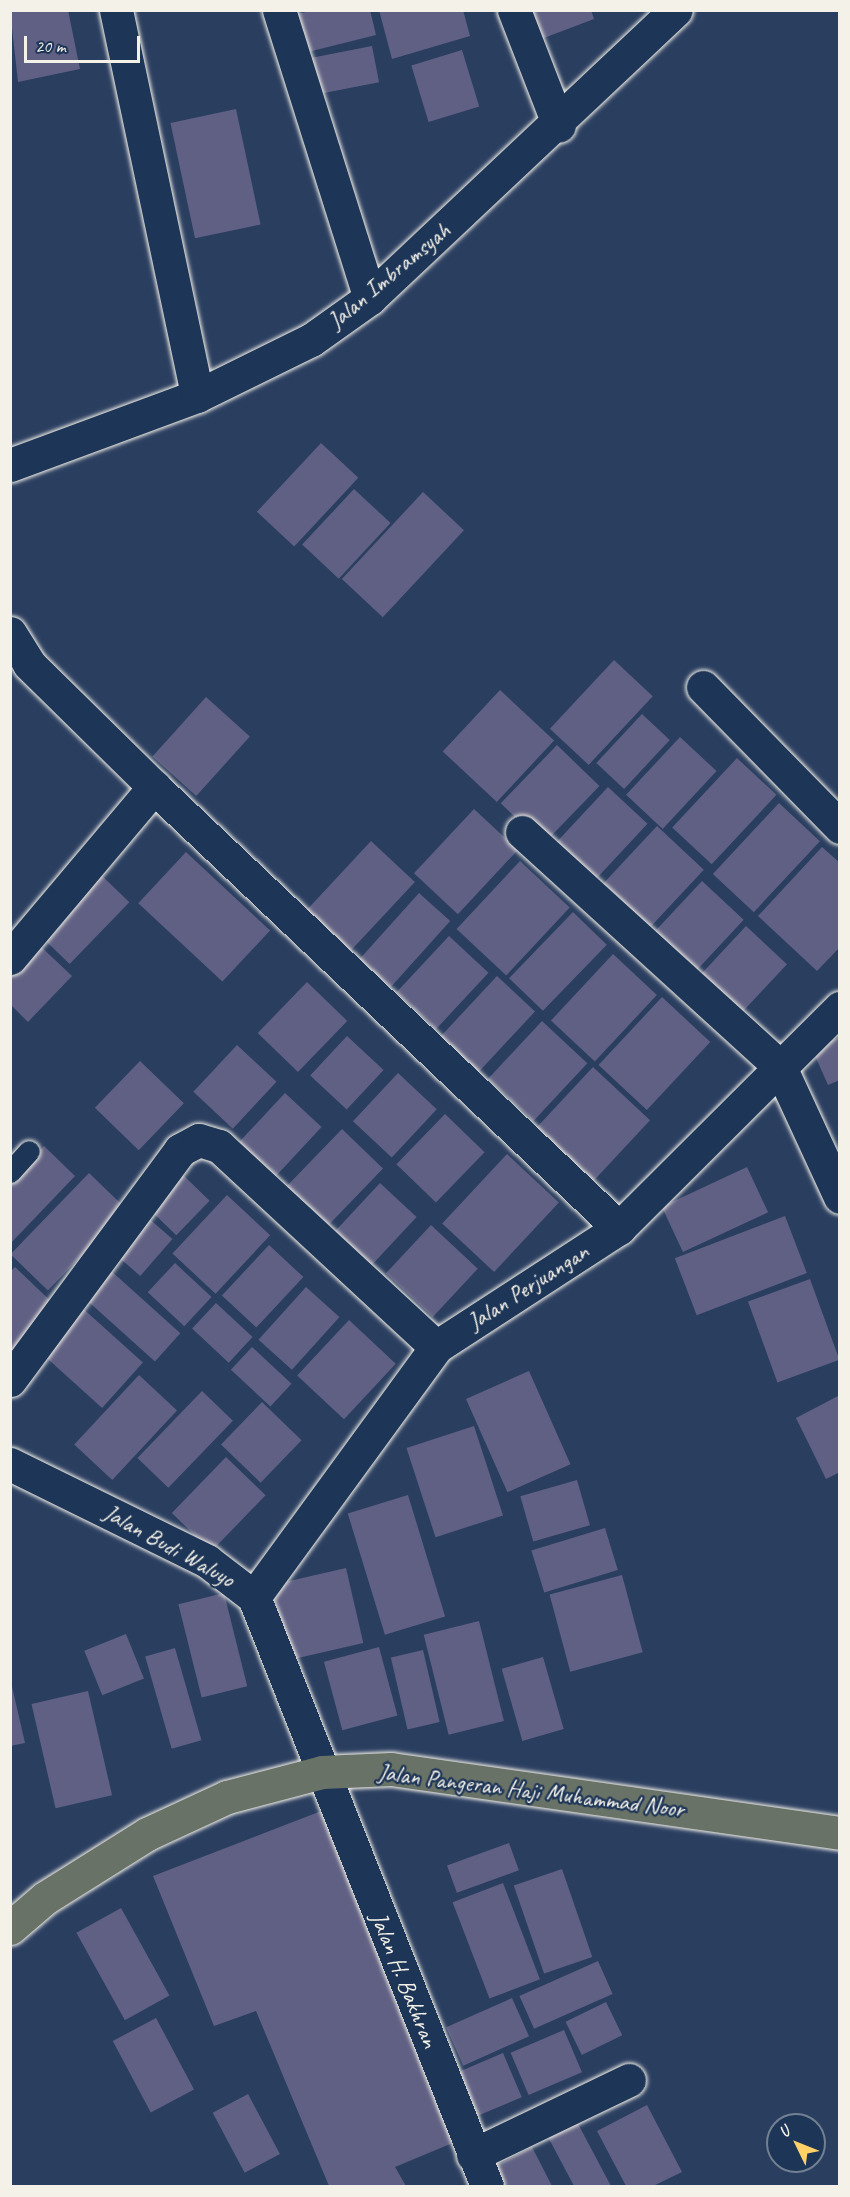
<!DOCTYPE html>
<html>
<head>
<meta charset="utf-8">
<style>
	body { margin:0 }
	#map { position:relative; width:850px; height:2197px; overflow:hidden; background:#2a3e60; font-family:Caveat,sans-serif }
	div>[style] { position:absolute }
	.building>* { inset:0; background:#5f6083; transform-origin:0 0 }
	.roads { filter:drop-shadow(0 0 2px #f4f1e8) drop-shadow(0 0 2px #f4f1e8) }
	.lane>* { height:21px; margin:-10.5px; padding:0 10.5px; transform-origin:10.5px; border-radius:10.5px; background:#1d3557 }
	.street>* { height:33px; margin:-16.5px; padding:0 16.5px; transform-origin:16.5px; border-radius:16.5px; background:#1d3557 }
	.secondary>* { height:33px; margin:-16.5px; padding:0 16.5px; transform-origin:16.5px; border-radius:16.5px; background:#1d3557 }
	.primary>* { height:33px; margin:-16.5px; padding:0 16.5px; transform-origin:16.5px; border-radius:16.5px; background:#697266 }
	span { translate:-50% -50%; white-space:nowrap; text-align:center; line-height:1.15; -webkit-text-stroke:4.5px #1d3557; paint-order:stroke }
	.street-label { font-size:24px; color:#f4f1e8 }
	.frame { position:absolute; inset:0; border:12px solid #f4f1e8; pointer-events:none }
	.north { position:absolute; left:766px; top:2113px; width:60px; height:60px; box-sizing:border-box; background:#1d3557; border:2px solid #738091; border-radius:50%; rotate:313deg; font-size:16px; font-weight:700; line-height:24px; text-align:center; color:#f4f1e8 }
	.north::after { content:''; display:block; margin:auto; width:21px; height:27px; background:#ffd166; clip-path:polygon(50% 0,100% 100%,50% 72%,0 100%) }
	.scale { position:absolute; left:24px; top:36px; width:116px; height:27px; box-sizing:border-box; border:3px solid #f4f1e8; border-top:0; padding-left:8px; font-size:18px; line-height:21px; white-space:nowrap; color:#f4f1e8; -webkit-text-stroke:4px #1d3557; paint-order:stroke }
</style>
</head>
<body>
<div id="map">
	<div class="building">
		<i style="clip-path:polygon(10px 10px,68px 10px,80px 69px,18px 82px)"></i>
		<i style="clip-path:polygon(313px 10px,370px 10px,376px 35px,300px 54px,290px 16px)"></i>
		<i style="clip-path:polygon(379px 10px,463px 10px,470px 36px,392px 59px)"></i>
		<i style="clip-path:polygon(525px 10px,591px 10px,594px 19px,536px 41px)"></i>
		<i style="left:372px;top:46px;width:37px;height:73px;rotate:79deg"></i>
		<i style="left:462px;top:50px;width:59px;height:53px;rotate:73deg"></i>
		<i style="left:236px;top:109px;width:118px;height:67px;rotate:78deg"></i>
		<i style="left:321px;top:443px;width:51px;height:94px;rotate:43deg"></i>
		<i style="left:354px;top:489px;width:50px;height:76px;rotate:43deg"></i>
		<i style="left:423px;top:492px;width:56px;height:119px;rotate:43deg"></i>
		<i style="left:614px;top:660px;width:53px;height:94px;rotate:43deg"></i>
		<i style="left:500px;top:690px;width:74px;height:84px;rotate:43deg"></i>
		<i style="left:206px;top:697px;width:59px;height:80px;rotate:42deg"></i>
		<i style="left:642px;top:714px;width:38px;height:67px;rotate:43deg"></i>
		<i style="left:680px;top:737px;width:50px;height:79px;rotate:43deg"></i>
		<i style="left:557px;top:745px;width:59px;height:81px;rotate:44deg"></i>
		<i style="left:737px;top:758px;width:54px;height:95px;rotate:43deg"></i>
		<i style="left:608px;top:787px;width:54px;height:83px;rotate:43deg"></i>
		<i style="left:779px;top:803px;width:56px;height:97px;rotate:43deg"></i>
		<i style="left:474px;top:809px;width:60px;height:88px;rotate:43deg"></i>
		<i style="left:657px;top:826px;width:64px;height:91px;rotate:43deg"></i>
		<i style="left:371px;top:841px;width:60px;height:100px;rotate:43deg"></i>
		<i style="clip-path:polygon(822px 847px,840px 863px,840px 947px,817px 971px,758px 916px)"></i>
		<i style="left:186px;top:852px;width:115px;height:70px;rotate:43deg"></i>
		<i style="left:520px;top:861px;width:68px;height:93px;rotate:43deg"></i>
		<i style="left:97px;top:871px;width:45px;height:86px;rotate:44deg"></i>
		<i style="left:702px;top:881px;width:57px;height:76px;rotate:43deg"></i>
		<i style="left:419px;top:893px;width:42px;height:89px;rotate:42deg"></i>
		<i style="left:573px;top:912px;width:47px;height:92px;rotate:44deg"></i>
		<i style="left:746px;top:926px;width:56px;height:71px;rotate:43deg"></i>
		<i style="left:449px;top:936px;width:54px;height:77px;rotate:43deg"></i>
		<i style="clip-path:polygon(36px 942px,72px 976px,28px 1022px,10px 1004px,10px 969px)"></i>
		<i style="left:613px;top:954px;width:60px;height:91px;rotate:43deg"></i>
		<i style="left:497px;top:976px;width:52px;height:83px;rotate:43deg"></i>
		<i style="left:307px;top:982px;width:56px;height:71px;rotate:44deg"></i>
		<i style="left:662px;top:997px;width:66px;height:93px;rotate:43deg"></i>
		<i style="left:542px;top:1021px;width:62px;height:79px;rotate:43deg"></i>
		<i style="left:347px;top:1036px;width:50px;height:54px;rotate:43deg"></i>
		<i style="clip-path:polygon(840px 1037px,840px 1080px,828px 1085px,812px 1049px)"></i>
		<i style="left:237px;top:1045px;width:54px;height:64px;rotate:43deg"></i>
		<i style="left:140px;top:1061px;width:61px;height:65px;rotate:44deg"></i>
		<i style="left:593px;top:1067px;width:78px;height:83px;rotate:43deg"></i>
		<i style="left:398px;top:1073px;width:53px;height:66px;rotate:43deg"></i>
		<i style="left:285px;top:1093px;width:50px;height:76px;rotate:43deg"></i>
		<i style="left:445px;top:1114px;width:55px;height:70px;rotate:44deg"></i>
		<i style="left:342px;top:1129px;width:57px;height:88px;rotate:44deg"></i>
		<i style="clip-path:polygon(44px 1146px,75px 1176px,10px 1244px,10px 1183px)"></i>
		<i style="left:507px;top:1154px;width:71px;height:95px;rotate:43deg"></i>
		<i style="left:747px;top:1167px;width:50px;height:94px;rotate:65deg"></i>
		<i style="left:89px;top:1173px;width:52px;height:113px;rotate:44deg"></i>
		<i style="left:183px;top:1175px;width:37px;height:48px;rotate:44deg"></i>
		<i style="left:380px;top:1183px;width:50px;height:69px;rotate:43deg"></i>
		<i style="left:227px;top:1195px;width:59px;height:80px;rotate:43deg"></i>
		<i style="left:146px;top:1216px;width:35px;height:49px;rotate:41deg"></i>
		<i style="left:785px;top:1216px;width:61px;height:118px;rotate:69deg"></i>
		<i style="left:431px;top:1225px;width:64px;height:66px;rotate:43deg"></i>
		<i style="left:269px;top:1245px;width:47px;height:69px;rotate:43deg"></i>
		<i style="left:175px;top:1263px;width:50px;height:40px;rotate:43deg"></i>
		<i style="clip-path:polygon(15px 1267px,59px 1309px,10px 1360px,10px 1272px)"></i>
		<i style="left:109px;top:1269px;width:96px;height:38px;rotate:42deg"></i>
		<i style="left:810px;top:1279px;width:86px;height:66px;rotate:70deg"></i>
		<i style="left:306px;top:1287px;width:45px;height:71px;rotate:42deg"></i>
		<i style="left:216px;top:1303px;width:50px;height:35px;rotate:43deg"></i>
		<i style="left:79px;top:1305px;width:86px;height:61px;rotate:42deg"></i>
		<i style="left:349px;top:1320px;width:64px;height:76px;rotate:43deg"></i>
		<i style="left:252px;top:1347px;width:54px;height:31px;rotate:43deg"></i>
		<i style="left:529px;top:1371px;width:102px;height:69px;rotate:66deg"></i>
		<i style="left:139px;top:1375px;width:52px;height:95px;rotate:43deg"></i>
		<i style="left:202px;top:1391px;width:43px;height:93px;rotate:44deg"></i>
		<i style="clip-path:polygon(840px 1395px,840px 1472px,826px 1479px,796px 1418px)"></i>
		<i style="left:262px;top:1402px;width:55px;height:59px;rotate:44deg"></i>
		<i style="left:474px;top:1426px;width:94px;height:71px;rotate:72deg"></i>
		<i style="left:226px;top:1457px;width:55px;height:78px;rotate:44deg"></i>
		<i style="left:577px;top:1480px;width:47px;height:59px;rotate:74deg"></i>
		<i style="left:408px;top:1495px;width:127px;height:63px;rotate:73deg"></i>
		<i style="left:605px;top:1528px;width:44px;height:77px;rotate:73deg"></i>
		<i style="left:346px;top:1568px;width:77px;height:76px;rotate:77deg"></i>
		<i style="left:622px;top:1575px;width:80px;height:75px;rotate:75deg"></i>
		<i style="left:224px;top:1593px;width:96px;height:47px;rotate:76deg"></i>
		<i style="left:479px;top:1621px;width:103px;height:57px;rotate:76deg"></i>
		<i style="left:126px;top:1634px;width:48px;height:45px;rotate:68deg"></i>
		<i style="left:379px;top:1647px;width:71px;height:57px;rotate:75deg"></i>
		<i style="left:175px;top:1648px;width:96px;height:31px;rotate:74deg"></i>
		<i style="left:423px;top:1650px;width:74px;height:33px;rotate:77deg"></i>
		<i style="left:543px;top:1657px;width:75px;height:43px;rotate:74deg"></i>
		<i style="clip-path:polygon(10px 1678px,25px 1743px,10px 1746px)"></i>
		<i style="left:88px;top:1691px;width:107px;height:58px;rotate:77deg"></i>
		<i style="clip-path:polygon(329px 1808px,467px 2137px,395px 2167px,406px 2186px,329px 2186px,256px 2011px,214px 2026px,153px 1876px)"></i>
		<i style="left:509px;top:1843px;width:29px;height:66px;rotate:70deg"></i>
		<i style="left:562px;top:1869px;width:93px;height:51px;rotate:71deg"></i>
		<i style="left:503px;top:1883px;width:103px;height:54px;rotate:69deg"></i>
		<i style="left:121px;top:1908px;width:100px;height:51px;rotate:61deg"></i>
		<i style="left:598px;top:1961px;width:36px;height:86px;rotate:66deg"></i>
		<i style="left:512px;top:1998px;width:42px;height:72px;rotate:66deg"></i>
		<i style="left:606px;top:2002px;width:37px;height:45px;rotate:64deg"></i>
		<i style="left:156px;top:2018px;width:81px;height:49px;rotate:62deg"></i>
		<i style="left:564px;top:2030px;width:46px;height:58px;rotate:67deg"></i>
		<i style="left:503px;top:2053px;width:48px;height:51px;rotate:67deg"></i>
		<i style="left:248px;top:2094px;width:68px;height:40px;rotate:62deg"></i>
		<i style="clip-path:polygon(647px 2105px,682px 2172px,653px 2186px,626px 2186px,597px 2131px)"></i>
		<i style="clip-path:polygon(576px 2120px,611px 2186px,574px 2186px,547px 2135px)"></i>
		<i style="clip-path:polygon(532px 2147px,552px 2186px,502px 2186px,492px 2168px)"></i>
	</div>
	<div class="roads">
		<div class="lane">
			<i style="left:10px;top:1172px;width:28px;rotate:-48deg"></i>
		</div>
		<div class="street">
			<i style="left:116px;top:10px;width:394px;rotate:78.1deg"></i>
			<i style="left:279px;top:10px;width:302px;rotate:72.5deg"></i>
			<i style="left:514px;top:10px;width:124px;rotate:68.8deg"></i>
			<i style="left:10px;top:465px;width:199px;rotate:-20.3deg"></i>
			<i style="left:197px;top:396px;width:127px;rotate:-26.2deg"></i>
			<i style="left:311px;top:340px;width:72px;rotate:-35.4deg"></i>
			<i style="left:370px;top:298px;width:420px;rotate:-43.3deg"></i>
			<i style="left:10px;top:633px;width:36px;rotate:58deg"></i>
			<i style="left:29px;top:664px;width:175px;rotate:44.5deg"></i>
			<i style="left:154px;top:787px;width:641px;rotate:43.48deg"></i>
			<i style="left:703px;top:687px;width:196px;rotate:45.6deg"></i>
			<i style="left:522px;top:832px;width:349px;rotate:42.3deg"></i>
			<i style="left:780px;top:1067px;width:143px;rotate:65.2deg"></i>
			<i style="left:10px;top:958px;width:224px;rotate:-49.9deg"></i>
			<i style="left:10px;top:1380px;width:286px;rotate:-53.5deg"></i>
			<i style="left:180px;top:1150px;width:21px;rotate:-28deg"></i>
			<i style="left:199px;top:1140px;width:21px;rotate:17deg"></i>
			<i style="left:219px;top:1146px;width:296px;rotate:42.8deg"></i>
			<i style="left:254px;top:1597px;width:309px;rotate:-53.9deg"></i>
			<i style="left:436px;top:1347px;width:218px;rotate:-33deg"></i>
			<i style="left:619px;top:1228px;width:312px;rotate:-44.9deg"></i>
			<i style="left:473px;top:2155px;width:173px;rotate:-25.7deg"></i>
		</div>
		<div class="secondary">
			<i style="left:10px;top:1464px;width:220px;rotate:26.2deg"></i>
			<i style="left:207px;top:1561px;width:59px;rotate:37.5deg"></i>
			<i style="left:254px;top:1597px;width:633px;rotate:68.42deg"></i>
		</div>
		<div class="primary">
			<i style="left:10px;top:1928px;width:46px;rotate:-40.6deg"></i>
			<i style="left:45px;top:1898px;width:120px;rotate:-32.1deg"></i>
			<i style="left:147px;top:1834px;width:88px;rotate:-24.8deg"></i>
			<i style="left:227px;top:1797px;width:98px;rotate:-14.7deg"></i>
			<i style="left:322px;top:1772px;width:69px;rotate:-2.5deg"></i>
			<i style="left:391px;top:1769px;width:454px;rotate:8.1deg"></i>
		</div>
	</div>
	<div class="street-label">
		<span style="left:389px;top:276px;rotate:-40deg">Jalan Imbramsyah</span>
		<span style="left:528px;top:1287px;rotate:-33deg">Jalan Perjuangan</span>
		<span style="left:169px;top:1546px;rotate:29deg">Jalan Budi Waluyo</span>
		<span style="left:531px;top:1791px;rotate:7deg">Jalan Pangeran Haji Muhammad Noor</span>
		<span style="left:404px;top:1980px;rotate:68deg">Jalan H. Bakhran</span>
	</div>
	<div class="frame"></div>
	<div class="north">U</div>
	<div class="scale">20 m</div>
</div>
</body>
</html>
